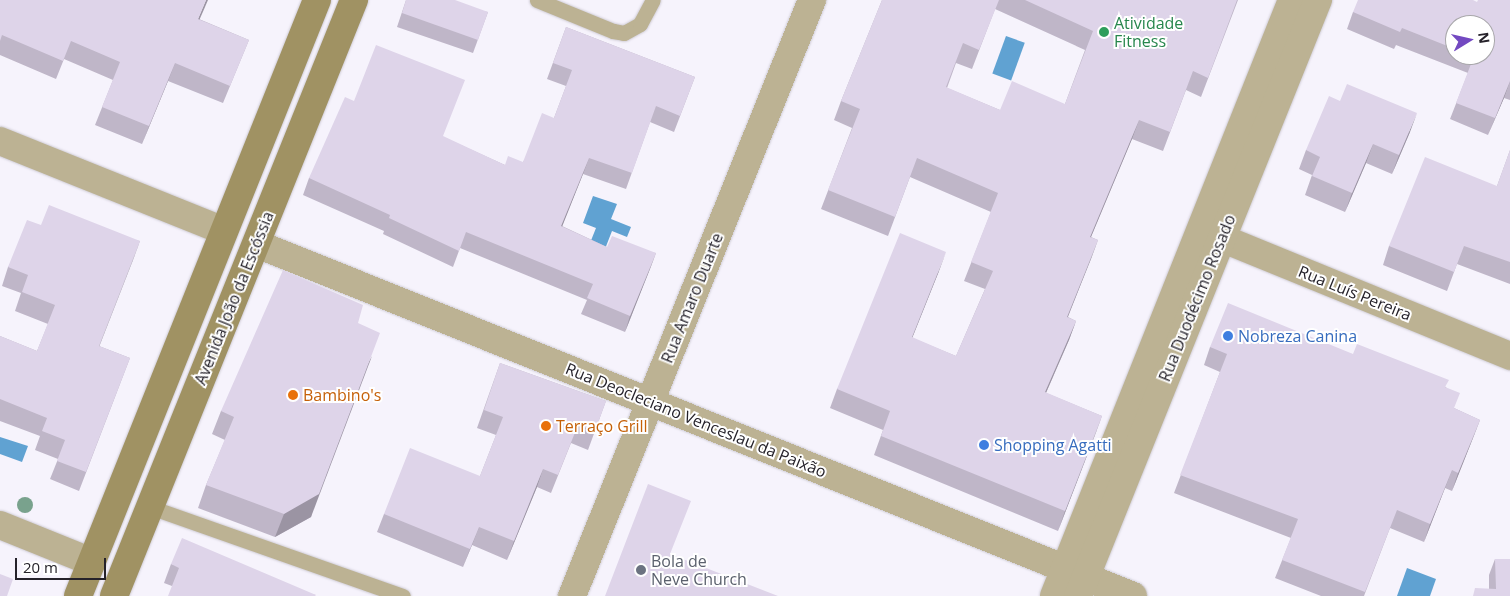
<!DOCTYPE html>
<html>
<head>
<meta charset="utf-8">
<style>
	body { margin:0 }
	#map { position:relative; width:1510px; height:596px; overflow:hidden; background:#f6f3fc; font-family:"Open Sans",sans-serif }
	div>[style] { position:absolute }
	.water>* { inset:0; background:#60a2d2; transform-origin:0 0 }
	.roads { filter:drop-shadow(0 0 1px #d0cdd6) drop-shadow(0 0 1px #d0cdd6) }
	.service>* { height:15px; margin:-7.5px; padding:0 7.5px; transform-origin:7.5px; border-radius:7.5px; background:#bcb293 }
	.minor>* { height:28px; margin:-14px; padding:0 14px; transform-origin:14px; border-radius:14px; background:#bcb293 }
	.secondary>* { height:28px; margin:-14px; padding:0 14px; transform-origin:14px; border-radius:14px; background:#a09263 }
	.trees>* { width:16px; height:16px; margin:-8px; border-radius:50%; background:#79a28d }
	.wall>* { inset:0; background:#bfb6c8 }
	.shaded-wall>* { inset:0; background:#9b94a3 }
	.building>* { inset:0; background:#ded4e9 }
	.dots>* { width:14px; height:14px; translate:-50% -50%; box-sizing:border-box; border:2px solid #fff; border-radius:50% }
	span { translate:-50% -50%; white-space:nowrap; text-align:center; line-height:1.15; -webkit-text-stroke:4px #fff; paint-order:stroke }
	.leisure-label { font-size:16px; color:#27864d }
	.left { translate:0 -50%; text-align:left }
	.street-label { font-size:16px; color:#25222a }
	.shop-label { font-size:16px; color:#366cbe }
	.food-label { font-size:16px; color:#c56008 }
	.worship-label { font-size:16px; color:#5b616d }
	.north { position:absolute; left:1445px; top:15px; width:50px; height:50px; box-sizing:border-box; background:#fff; border:1px solid #a8a7aa; border-radius:50%; rotate:81deg; font-size:14px; font-weight:700; line-height:20px; text-align:center; color:#25222a }
	.north::after { content:''; display:block; margin:auto; width:18px; height:22px; background:#7349c1; clip-path:polygon(50% 0,100% 100%,50% 72%,0 100%) }
	.scale { position:absolute; left:15px; top:558px; width:91px; height:22px; box-sizing:border-box; border:2px solid #25222a; border-top:0; padding-left:6px; font-size:15px; line-height:18px; white-space:nowrap; color:#25222a; -webkit-text-stroke:4px #fff; paint-order:stroke }
</style>
</head>
<body>
<div id="map">
	<div class="water">
		<i style="left:1006px;top:36px;width:20px;height:40px;rotate:20deg"></i>
		<i style="clip-path:polygon(593px 196px,617px 204px,611px 219px,631px 227px,627px 237px,612px 231px,605px 249px,590px 243px,596px 228px,583px 223px)"></i>
		<i style="clip-path:polygon(0 437px,28px 446px,22px 462px,0 454px)"></i>
		<i style="clip-path:polygon(1407px 568px,1436px 579px,1430px 596px,1397px 596px)"></i>
	</div>
	<div class="roads">
		<div class="service">
			<i style="left:537px;top:0;width:82px;rotate:22.2deg"></i>
			<i style="left:613px;top:31px;width:11px;rotate:10deg"></i>
			<i style="left:624px;top:33px;width:18px;rotate:-29deg"></i>
			<i style="left:640px;top:24px;width:27px;rotate:-62deg"></i>
			<i style="left:150px;top:507px;width:268px;rotate:19.4deg"></i>
		</div>
		<div class="minor">
			<i style="left:0;top:141px;width:241px;rotate:21.9deg"></i>
			<i style="left:1204px;top:231px;width:331px;rotate:22.2deg"></i>
			<i style="left:257px;top:244px;width:944px;rotate:21.89deg"></i>
			<i style="left:0;top:525px;width:99px;rotate:21.9deg"></i>
			<i style="left:572px;top:596px;width:643px;rotate:-68.07deg"></i>
			<i style="left:1054px;top:596px;width:642px;rotate:-68.23deg"></i>
			<i style="left:1078px;top:596px;width:643px;rotate:-68.07deg"></i>
		</div>
		<div class="secondary">
			<i style="left:78px;top:596px;width:642px;rotate:-68.15deg"></i>
			<i style="left:114px;top:596px;width:643px;rotate:-68.07deg"></i>
		</div>
	</div>
	<div class="trees">
		<i style="left:25px;top:505px"></i>
	</div>
	<div class="wall">
		<i style="clip-path:polygon(0 0,199px 19px,249px 40px,223px 103px,168px 81px,142px 144px,95px 125px,113px 80px,64px 59px,56px 79px,0 55px)"></i>
		<i style="clip-path:polygon(406px 0,488px 12px,473px 53px,397px 27px)"></i>
		<i style="clip-path:polygon(evenodd,882px 0,1238px 0,1201px 97px,1186px 90px,1163px 151px,1132px 139px,1091px 237px,1098px 240px,1068px 317px,1076px 321px,1069px 340px,1046px 393px,1102px 416px,1058px 531px,874px 455px,883px 430px,830px 408px,837px 389px,939px 271px,912px 338px,956px 356px,985px 289px,964px 281px,991px 212px,910px 177px,888px 236px,821px 209px,852px 128px,834px 120px,841px 101px,882px 0,995px 9px,1085px 50px,1065px 104px,1000px 110px,947px 88px,956px 63px,972px 69px,995px 9px)"></i>
		<i style="clip-path:polygon(evenodd,1510px 0,1510px 100px,1504px 98px,1488px 135px,1450px 119px,1468px 73px,1396px 45px,1394px 49px,1347px 29px,1353px 12px,1477px 2px,1510px 0,1455px 25px,1485px 55px,1455px 55px,1455px 25px)"></i>
		<i style="clip-path:polygon(566px 27px,695px 77px,674px 132px,650px 122px,626px 189px,583px 174px,562px 226px,607px 247px,656px 253px,625px 332px,581px 314px,587px 300px,460px 248px,453px 267px,383px 234px,384px 231px,303px 195px,309px 178px,443px 137px,505px 165px,523px 162px,554px 118px,566px 86px,547px 79px)"></i>
		<i style="clip-path:polygon(1410px 132px,1392px 174px,1366px 163px,1345px 212px,1305px 195px,1312px 175px,1299px 169px,1306px 150px)"></i>
		<i style="clip-path:polygon(1510px 150px,1510px 284px,1457px 264px,1447px 291px,1383px 265px,1389px 246px,1497px 186px)"></i>
		<i style="clip-path:polygon(41px 225px,140px 241px,99px 346px,130px 358px,79px 491px,50px 479px,58px 459px,35px 450px,40px 436px,0 421px,0 336px,37px 351px,48px 324px,15px 311px,21px 293px,2px 286px,8px 267px)"></i>
		<i style="clip-path:polygon(358px 323px,311px 517px,275px 537px,198px 508px,206px 485px,225px 440px,212px 434px,221px 411px)"></i>
		<i style="clip-path:polygon(1210px 347px,1353px 354px,1446px 387px,1454px 408px,1480px 420px,1452px 491px,1445px 488px,1424px 542px,1390px 528px,1364px 596px,1321px 596px,1275px 578px,1291px 538px,1174px 493px,1220px 372px,1204px 365px)"></i>
		<i style="clip-path:polygon(500px 363px,606px 401px,588px 450px,571px 443px,551px 493px,537px 487px,507px 560px,472px 545px,463px 567px,377px 532px,384px 514px,480px 476px,496px 435px,477px 428px)"></i>
		<i style="clip-path:polygon(1495px 559px,1510px 596px,1489px 589px,1489px 575px)"></i>
		<i style="clip-path:polygon(171px 564px,316px 595px,172px 586px,164px 583px)"></i>
	</div>
	<div class="shaded-wall">
		<i style="clip-path:polygon(206px 0,208px 0,192px 37px,198px 19px)"></i>
		<i style="clip-path:polygon(175px 63px,168px 81px,142px 144px,149px 126px)"></i>
		<i style="clip-path:polygon(1510px 81px,1504px 98px,1488px 135px,1495px 118px)"></i>
		<i style="clip-path:polygon(1417px 113px,1410px 132px,1392px 174px,1399px 155px)"></i>
		<i style="clip-path:polygon(1139px 120px,1132px 139px,1083px 256px,1090px 237px)"></i>
		<i style="clip-path:polygon(1373px 144px,1366px 163px,1345px 212px,1352px 193px)"></i>
		<i style="clip-path:polygon(589px 158px,583px 174px,556px 242px,561px 226px)"></i>
		<i style="clip-path:polygon(1098px 240px,1091px 259px,1060px 336px,1067px 317px)"></i>
		<i style="clip-path:polygon(140px 241px,133px 260px,92px 365px,99px 346px)"></i>
		<i style="clip-path:polygon(946px 252px,939px 271px,905px 356px,912px 337px)"></i>
		<i style="clip-path:polygon(656px 253px,650px 269px,625px 332px,630px 316px)"></i>
		<i style="clip-path:polygon(1076px 321px,1069px 340px,1038px 411px,1045px 392px)"></i>
		<i style="clip-path:polygon(372px 356px,311px 517px,275px 537px,284px 514px)"></i>
		<i style="clip-path:polygon(1102px 416px,1095px 435px,1058px 531px,1065px 511px)"></i>
		<i style="clip-path:polygon(1480px 420px,1473px 438px,1452px 491px,1458px 473px)"></i>
		<i style="clip-path:polygon(543px 469px,537px 487px,507px 560px,514px 541px)"></i>
		<i style="clip-path:polygon(1452px 470px,1424px 542px,1430px 524px)"></i>
		<i style="clip-path:polygon(479px 527px,472px 545px,463px 567px,470px 549px)"></i>
	</div>
	<div class="building">
		<i style="clip-path:polygon(0 0,206px 0,198px 19px,249px 40px,230px 86px,175px 63px,149px 126px,102px 107px,120px 62px,71px 41px,63px 61px,2px 35px,0 41px)"></i>
		<i style="clip-path:polygon(406px 0,455px 0,488px 12px,478px 40px,402px 13px)"></i>
		<i style="clip-path:polygon(882px 0,999px 0,979px 50px,963px 43px,946px 87px,1000px 110px,1012px 81px,1065px 104px,1093px 31px,1025px 0,1237px 0,1208px 78px,1193px 71px,1170px 132px,1139px 120px,1090px 237px,1098px 240px,1067px 317px,1076px 321px,1045px 392px,1102px 416px,1065px 511px,881px 436px,890px 411px,837px 389px,900px 233px,946px 252px,912px 337px,956px 356px,993px 271px,971px 262px,998px 193px,917px 158px,895px 217px,828px 190px,860px 109px,841px 101px)"></i>
		<i style="clip-path:polygon(1358px 0,1473px 0,1477px 2px,1478px 0,1510px 0,1510px 81px,1495px 118px,1456px 103px,1474px 56px,1472px 55px,1485px 55px,1485px 25px,1455px 25px,1455px 49px,1402px 28px,1400px 32px,1353px 12px)"></i>
		<i style="clip-path:polygon(566px 27px,695px 77px,680px 116px,656px 106px,632px 173px,589px 158px,561px 226px,607px 247px,612px 236px,656px 253px,630px 316px,587px 298px,593px 284px,466px 232px,459px 251px,389px 218px,390px 215px,309px 178px,345px 97px,354px 101px,376px 45px,465px 80px,443px 136px,505px 165px,508px 156px,523px 162px,542px 113px,554px 118px,572px 70px,553px 63px)"></i>
		<i style="clip-path:polygon(1347px 84px,1417px 113px,1399px 155px,1373px 144px,1352px 193px,1312px 176px,1320px 157px,1306px 150px,1329px 96px,1340px 101px)"></i>
		<i style="clip-path:polygon(1510px 150px,1510px 262px,1464px 246px,1454px 272px,1389px 246px,1425px 157px,1497px 186px)"></i>
		<i style="clip-path:polygon(49px 205px,140px 241px,99px 346px,130px 358px,86px 472px,57px 461px,65px 440px,42px 431px,47px 418px,0 399px,0 336px,37px 351px,55px 305px,22px 292px,28px 275px,8px 267px,27px 220px,41px 225px)"></i>
		<i style="clip-path:polygon(283px 270px,363px 305px,358px 323px,380px 333px,319px 494px,284px 514px,206px 485px,234px 417px,221px 411px)"></i>
		<i style="clip-path:polygon(1228px 303px,1353px 354px,1357px 344px,1449px 380px,1445px 387px,1460px 393px,1454px 408px,1480px 420px,1458px 473px,1452px 470px,1430px 524px,1397px 510px,1365px 592px,1282px 560px,1298px 519px,1180px 475px,1227px 354px,1210px 347px)"></i>
		<i style="clip-path:polygon(500px 363px,606px 401px,595px 431px,578px 425px,558px 475px,543px 469px,514px 541px,479px 527px,470px 549px,384px 514px,410px 448px,480px 476px,503px 417px,484px 410px)"></i>
		<i style="clip-path:polygon(648px 484px,691px 501px,670px 554px,778px 596px,605px 596px)"></i>
		<i style="clip-path:polygon(182px 538px,316px 595px,315px 596px,168px 596px,179px 568px,171px 564px)"></i>
		<i style="clip-path:polygon(1495px 559px,1510px 559px,1510px 596px,1473px 596px,1475px 588px,1496px 589px)"></i>
		<i style="clip-path:polygon(0 574px,13px 579px,7px 596px,0 596px)"></i>
	</div>
	<div class="dots">
		<i style="left:1104px;top:32px;background:#2e9e5b"></i>
		<i style="left:1228px;top:336px;background:#3f7fe0"></i>
		<i style="left:293px;top:395px;background:#e8710a"></i>
		<i style="left:546px;top:426px;background:#e8710a"></i>
		<i style="left:984px;top:445px;background:#3f7fe0"></i>
		<i style="left:641px;top:570px;background:#6b7280"></i>
	</div>
	<div class="leisure-label">
		<span class="left" style="left:1114px;top:32px">Atividade<br>Fitness</span>
	</div>
	<div class="street-label">
		<span style="left:1355px;top:293px;rotate:22deg">Rua Luís Pereira</span>
		<span style="left:234px;top:298px;rotate:-68deg">Avenida João da Escóssia</span>
		<span style="left:692px;top:298px;rotate:-68deg">Rua Amaro Duarte</span>
		<span style="left:1197px;top:298px;rotate:-68deg">Rua Duodécimo Rosado</span>
		<span style="left:696px;top:420px;rotate:22deg">Rua Deocleciano Venceslau da Paixão</span>
	</div>
	<div class="shop-label">
		<span class="left" style="left:1238px;top:336px">Nobreza Canina</span>
		<span class="left" style="left:994px;top:445px">Shopping Agatti</span>
	</div>
	<div class="food-label">
		<span class="left" style="left:303px;top:395px">Bambino's</span>
		<span class="left" style="left:556px;top:426px">Terraço Grill</span>
	</div>
	<div class="worship-label">
		<span class="left" style="left:651px;top:570px">Bola de<br>Neve Church</span>
	</div>
	<div class="north">N</div>
	<div class="scale">20 m</div>
</div>
</body>
</html>
